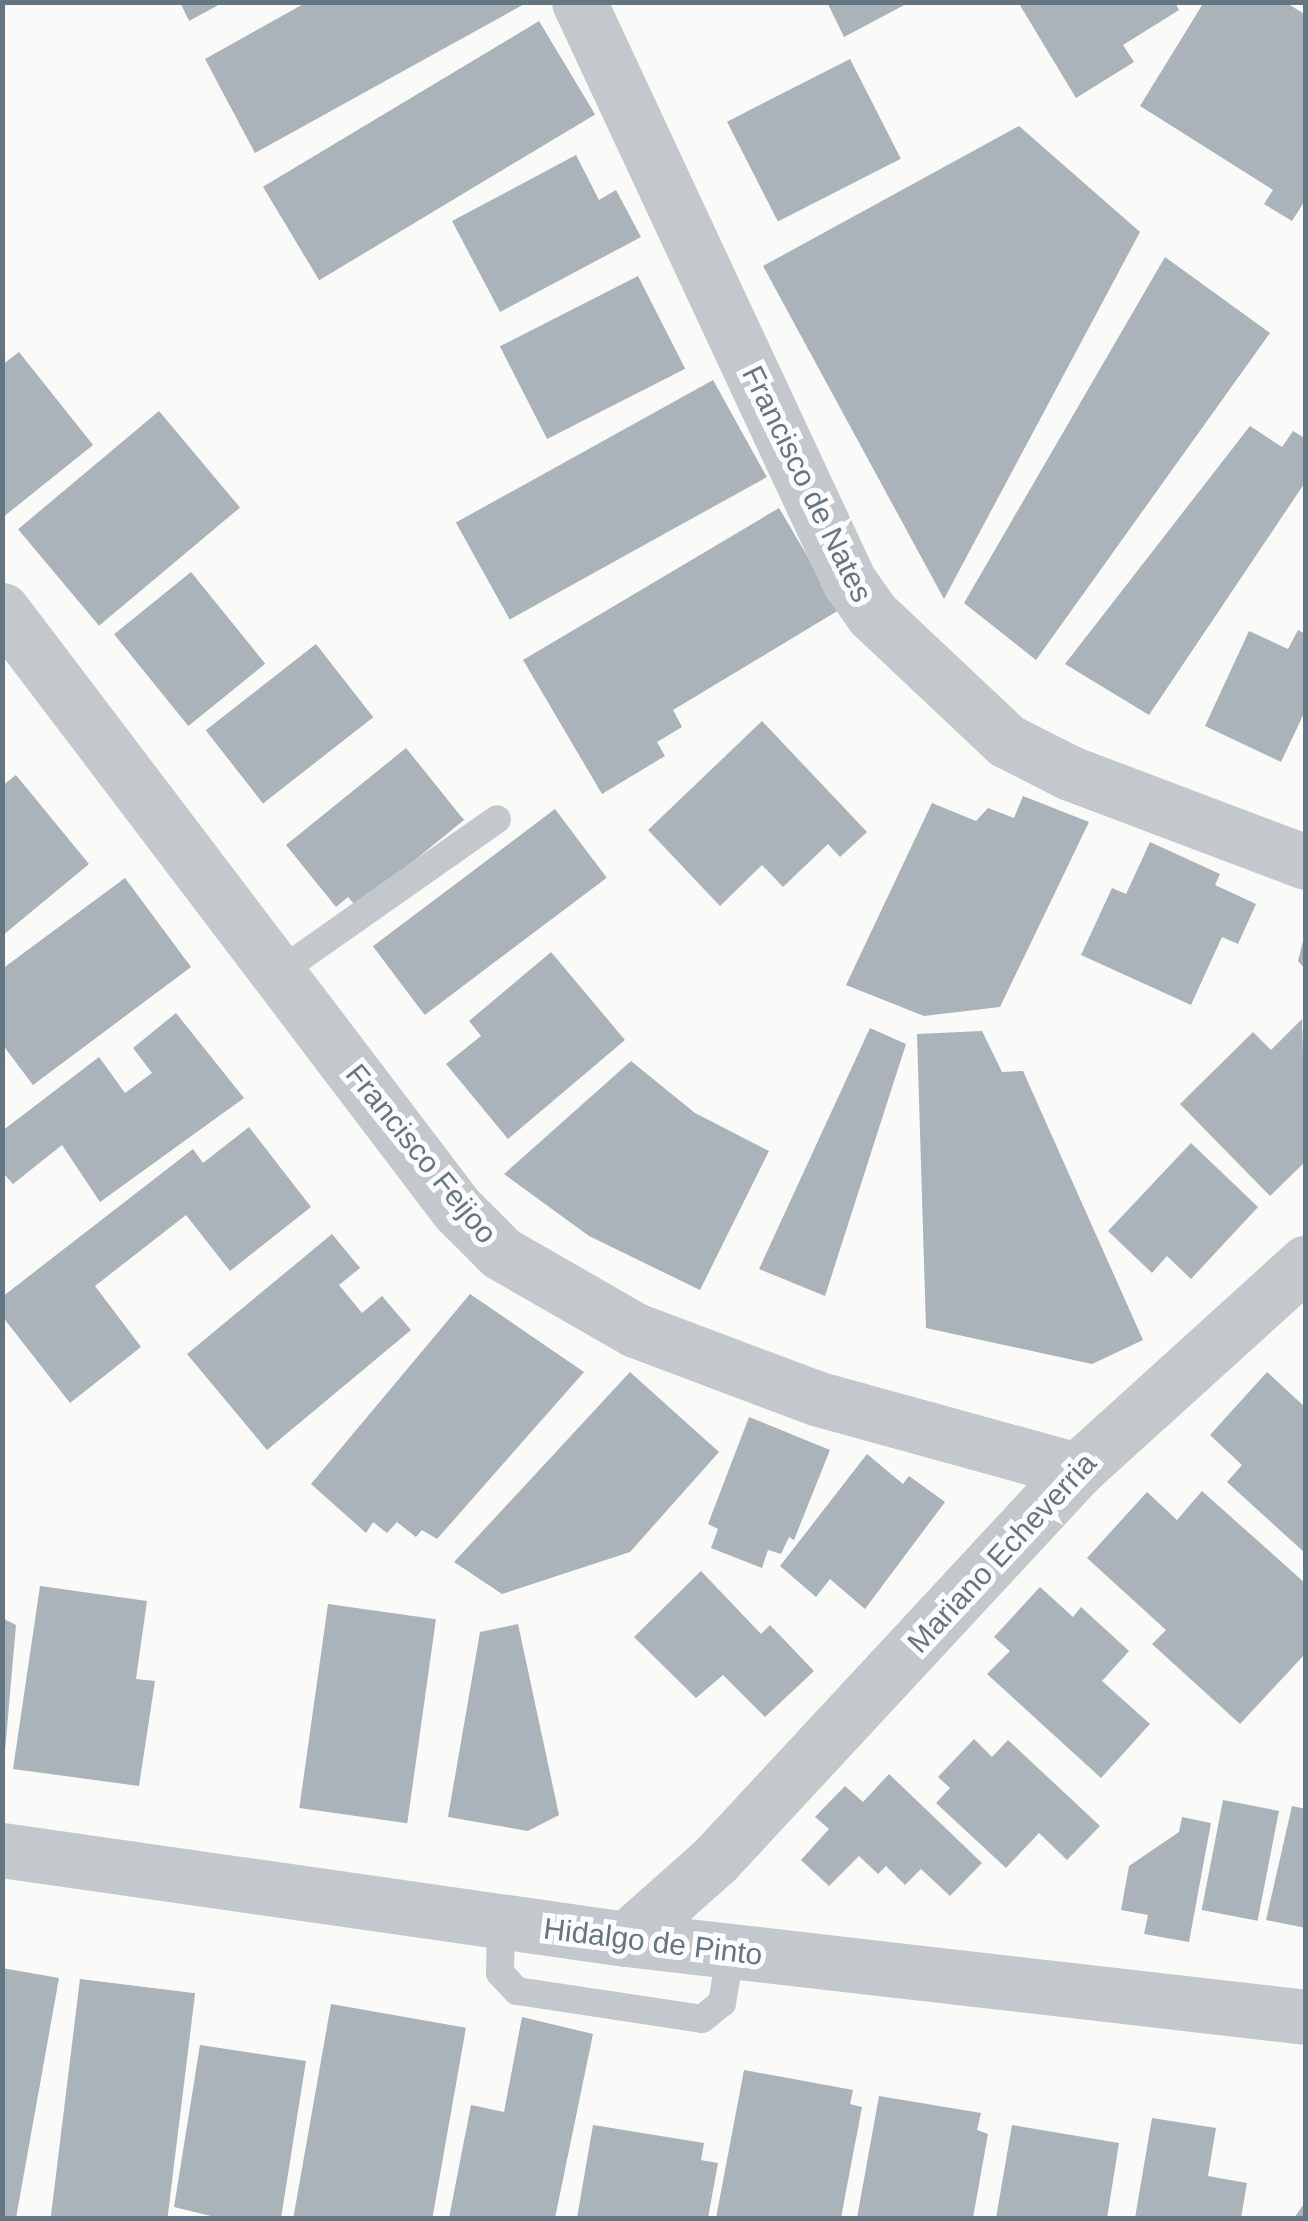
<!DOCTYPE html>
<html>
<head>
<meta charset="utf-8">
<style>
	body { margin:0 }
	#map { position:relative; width:1308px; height:2221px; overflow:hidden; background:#fafaf8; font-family:Helvetica,sans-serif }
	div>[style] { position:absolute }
	.building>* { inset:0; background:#aab3b9; transform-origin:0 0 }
	.lane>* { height:28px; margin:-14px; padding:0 14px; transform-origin:14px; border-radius:14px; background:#c3c8cc }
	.street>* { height:55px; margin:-27.5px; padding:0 27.5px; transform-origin:27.5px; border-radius:27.5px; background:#c3c8cc }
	span { translate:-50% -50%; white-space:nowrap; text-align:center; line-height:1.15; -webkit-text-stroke:10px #fff; paint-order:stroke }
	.street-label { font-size:30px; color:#657683 }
	.frame { position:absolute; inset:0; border:5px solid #657683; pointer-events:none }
</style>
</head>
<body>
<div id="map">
	<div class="building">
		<i style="clip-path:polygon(180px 2px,224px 2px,189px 21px)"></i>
		<i style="clip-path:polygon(307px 2px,528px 2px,255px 153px,205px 59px)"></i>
		<i style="clip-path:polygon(827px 2px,910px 2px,844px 37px)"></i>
		<i style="clip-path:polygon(1018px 2px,1175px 2px,1179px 10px,1123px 45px,1134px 62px,1076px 98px)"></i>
		<i style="clip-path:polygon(1204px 2px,1285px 2px,1306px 15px,1306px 199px,1292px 221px,1264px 204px,1273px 190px,1140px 106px)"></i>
		<i style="left:539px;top:21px;width:109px;height:322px;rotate:59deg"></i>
		<i style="left:850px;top:59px;width:112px;height:138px;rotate:63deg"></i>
		<i style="clip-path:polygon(1019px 126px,1140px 232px,944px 599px,763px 266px)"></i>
		<i style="clip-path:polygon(576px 155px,599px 200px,616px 190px,641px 237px,500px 312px,452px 221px)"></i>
		<i style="clip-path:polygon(1165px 257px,1270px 333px,1036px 660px,964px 603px)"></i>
		<i style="left:638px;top:276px;width:104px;height:155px;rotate:63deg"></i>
		<i style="clip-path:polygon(19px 352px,93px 445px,2px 518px,2px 365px)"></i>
		<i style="left:713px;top:380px;width:111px;height:294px;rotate:61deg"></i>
		<i style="left:159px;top:411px;width:126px;height:184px;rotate:50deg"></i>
		<i style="clip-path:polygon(1250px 426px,1282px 447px,1293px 431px,1306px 439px,1306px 481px,1149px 715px,1065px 664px)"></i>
		<i style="clip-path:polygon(779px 508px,839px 610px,673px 710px,682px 727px,657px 742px,665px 756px,602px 794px,523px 660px)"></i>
		<i style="left:191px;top:572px;width:118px;height:99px;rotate:51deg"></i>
		<i style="clip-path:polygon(1298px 630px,1306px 634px,1306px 709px,1281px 762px,1205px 726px,1249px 631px,1288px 649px)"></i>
		<i style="left:316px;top:644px;width:93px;height:140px;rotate:52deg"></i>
		<i style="clip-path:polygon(762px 721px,867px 832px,840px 857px,828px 844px,783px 887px,762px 865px,720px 906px,648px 830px)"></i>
		<i style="clip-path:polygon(406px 748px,464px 820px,357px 907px,348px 897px,336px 907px,286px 845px)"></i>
		<i style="clip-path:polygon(16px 775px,89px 864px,2px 936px,2px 786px)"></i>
		<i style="clip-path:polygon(1023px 796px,1089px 822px,1000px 1007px,924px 1016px,846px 985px,932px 803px,976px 821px,988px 808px,1014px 818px)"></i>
		<i style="left:555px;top:809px;width:86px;height:228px;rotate:53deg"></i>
		<i style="clip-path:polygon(1150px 842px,1220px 874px,1215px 885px,1256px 904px,1238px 944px,1222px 937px,1191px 1005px,1081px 955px,1112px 888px,1126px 894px)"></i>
		<i style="clip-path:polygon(125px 878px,191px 967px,33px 1085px,2px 1044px,2px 969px)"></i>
		<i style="clip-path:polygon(1304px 937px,1306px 937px,1306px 970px,1298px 961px)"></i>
		<i style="clip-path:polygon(551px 952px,625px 1040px,508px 1139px,446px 1064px,481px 1036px,469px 1021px)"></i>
		<i style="clip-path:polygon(176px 1013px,244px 1098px,100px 1202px,62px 1145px,13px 1184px,2px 1172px,2px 1131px,99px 1057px,125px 1093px,152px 1073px,133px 1048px)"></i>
		<i style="clip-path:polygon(1302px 1019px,1306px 1161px,1270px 1196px,1180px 1104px,1253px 1032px,1271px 1050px)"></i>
		<i style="clip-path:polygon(870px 1028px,906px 1044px,825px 1296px,759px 1269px)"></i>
		<i style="clip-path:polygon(982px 1031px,1002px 1072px,1023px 1071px,1143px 1340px,1092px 1364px,926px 1328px,917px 1034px)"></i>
		<i style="clip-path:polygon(631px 1061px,695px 1113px,769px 1151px,700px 1290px,589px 1236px,504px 1174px)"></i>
		<i style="clip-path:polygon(249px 1127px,311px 1207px,230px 1271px,186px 1215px,95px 1286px,141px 1347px,70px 1403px,2px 1316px,2px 1297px,193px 1149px,203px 1163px)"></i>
		<i style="clip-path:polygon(1191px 1143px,1258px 1207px,1191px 1279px,1167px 1256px,1152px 1273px,1108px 1231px)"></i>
		<i style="clip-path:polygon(332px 1234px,360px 1268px,339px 1285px,362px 1313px,382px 1296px,411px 1330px,267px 1450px,187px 1354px)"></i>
		<i style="clip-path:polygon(470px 1294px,584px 1372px,437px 1539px,422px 1530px,416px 1537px,397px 1522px,387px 1533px,373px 1522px,366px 1533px,311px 1484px)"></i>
		<i style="clip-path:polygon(630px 1372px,719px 1452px,630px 1552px,502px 1594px,454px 1562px)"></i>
		<i style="clip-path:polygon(1267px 1372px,1306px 1408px,1306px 1554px,1227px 1482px,1242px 1465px,1210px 1435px)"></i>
		<i style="clip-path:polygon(749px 1417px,830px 1450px,794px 1540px,789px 1537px,781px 1554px,768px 1550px,762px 1568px,711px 1548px,718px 1529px,708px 1524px)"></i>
		<i style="clip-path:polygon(867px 1454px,903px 1484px,909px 1476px,945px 1502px,865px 1609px,830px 1579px,816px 1597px,780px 1566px)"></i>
		<i style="clip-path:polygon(1202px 1491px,1306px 1584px,1306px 1653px,1240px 1724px,1152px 1644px,1166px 1630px,1087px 1558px,1147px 1492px,1177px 1520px)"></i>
		<i style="clip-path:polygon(701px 1571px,761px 1634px,770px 1625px,814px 1671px,765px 1717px,723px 1675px,696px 1698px,634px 1637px)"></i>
		<i style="clip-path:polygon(40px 1586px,147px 1601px,136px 1679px,155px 1681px,139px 1786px,13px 1769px)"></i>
		<i style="clip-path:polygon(1040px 1587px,1073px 1617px,1081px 1607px,1129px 1651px,1102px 1681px,1150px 1724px,1101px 1778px,987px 1674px,1010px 1651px,994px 1637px)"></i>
		<i style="left:328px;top:1604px;width:109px;height:206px;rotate:8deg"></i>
		<i style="clip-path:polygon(2px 1618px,16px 1625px,5px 1751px,2px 1751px)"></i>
		<i style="clip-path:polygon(518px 1624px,559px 1815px,528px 1831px,448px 1817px,480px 1632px)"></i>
		<i style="clip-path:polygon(974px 1739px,992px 1757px,1008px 1740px,1100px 1826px,1067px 1860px,1039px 1833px,1006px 1868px,936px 1803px,950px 1788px,938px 1777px)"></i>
		<i style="clip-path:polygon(889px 1774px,982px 1863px,950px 1896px,921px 1869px,905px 1885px,886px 1866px,878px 1874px,859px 1856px,829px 1886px,801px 1860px,829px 1829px,815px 1817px,845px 1786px,863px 1802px)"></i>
		<i style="left:1223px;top:1800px;width:57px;height:112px;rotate:11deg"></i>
		<i style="clip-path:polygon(1292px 1806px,1306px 1809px,1306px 1928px,1266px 1920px)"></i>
		<i style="clip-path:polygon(1182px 1817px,1211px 1823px,1189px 1942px,1144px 1934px,1148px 1915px,1121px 1910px,1129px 1866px,1179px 1832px)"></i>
		<i style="clip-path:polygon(2px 1968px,59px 1978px,16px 2218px,2px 2218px)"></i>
		<i style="left:80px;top:1979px;width:116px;height:242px;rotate:7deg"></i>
		<i style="left:331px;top:2004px;width:137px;height:218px;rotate:10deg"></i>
		<i style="clip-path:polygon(522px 2017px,593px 2034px,555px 2218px,449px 2218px,471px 2105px,504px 2112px)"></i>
		<i style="clip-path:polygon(200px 2045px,306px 2061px,281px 2218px,219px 2218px,174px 2207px)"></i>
		<i style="clip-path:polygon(744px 2070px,853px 2090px,850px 2104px,862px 2107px,841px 2218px,716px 2218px)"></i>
		<i style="clip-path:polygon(879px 2096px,981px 2113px,977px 2130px,988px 2134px,973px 2218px,857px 2218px)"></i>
		<i style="clip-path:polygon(1152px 2118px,1216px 2128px,1208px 2176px,1247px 2183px,1241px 2218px,1135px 2218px)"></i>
		<i style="clip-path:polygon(593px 2125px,704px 2143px,701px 2160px,718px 2163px,708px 2218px,577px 2218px)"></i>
		<i style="clip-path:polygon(1012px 2125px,1119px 2143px,1107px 2218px,996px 2218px)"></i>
		<i style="clip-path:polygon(1306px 2201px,1306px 2218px,1294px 2218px)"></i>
	</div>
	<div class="lane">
		<i style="left:281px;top:971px;width:264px;rotate:-35.1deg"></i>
		<i style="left:501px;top:1921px;width:52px;rotate:91.1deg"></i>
		<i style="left:500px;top:1973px;width:25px;rotate:47deg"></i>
		<i style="left:517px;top:1991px;width:187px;rotate:8.6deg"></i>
		<i style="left:702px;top:2019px;width:26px;rotate:-39deg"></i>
		<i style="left:722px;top:2003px;width:53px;rotate:-80.2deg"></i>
	</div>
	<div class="street">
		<i style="left:579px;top:2px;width:639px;rotate:65deg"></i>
		<i style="left:849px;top:581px;width:40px;rotate:55.1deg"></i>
		<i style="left:872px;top:614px;width:185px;rotate:43.3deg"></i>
		<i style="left:1007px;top:741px;width:71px;rotate:26.9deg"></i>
		<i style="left:1070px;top:773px;width:252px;rotate:20.7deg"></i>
		<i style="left:2px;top:610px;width:752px;rotate:52.78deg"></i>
		<i style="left:457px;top:1209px;width:62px;rotate:45deg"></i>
		<i style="left:501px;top:1253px;width:155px;rotate:29.9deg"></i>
		<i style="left:635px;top:1330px;width:197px;rotate:20.6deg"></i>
		<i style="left:819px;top:1399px;width:268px;rotate:15.4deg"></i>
		<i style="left:2px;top:1850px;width:630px;rotate:8.12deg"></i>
		<i style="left:626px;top:1939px;width:684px;rotate:6.54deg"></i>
		<i style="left:626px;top:1939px;width:119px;rotate:-41.6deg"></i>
		<i style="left:715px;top:1860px;width:532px;rotate:-47.13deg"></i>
		<i style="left:1077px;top:1470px;width:309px;rotate:-42.2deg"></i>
	</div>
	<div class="street-label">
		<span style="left:807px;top:484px;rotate:64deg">Francisco de Nates</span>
		<span style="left:421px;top:1154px;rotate:51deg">Francisco Feijoo</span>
		<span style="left:1002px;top:1553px;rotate:-47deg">Mariano Echeverria</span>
		<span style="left:653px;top:1942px;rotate:7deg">Hidalgo de Pinto</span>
	</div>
	<div class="frame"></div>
</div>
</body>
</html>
